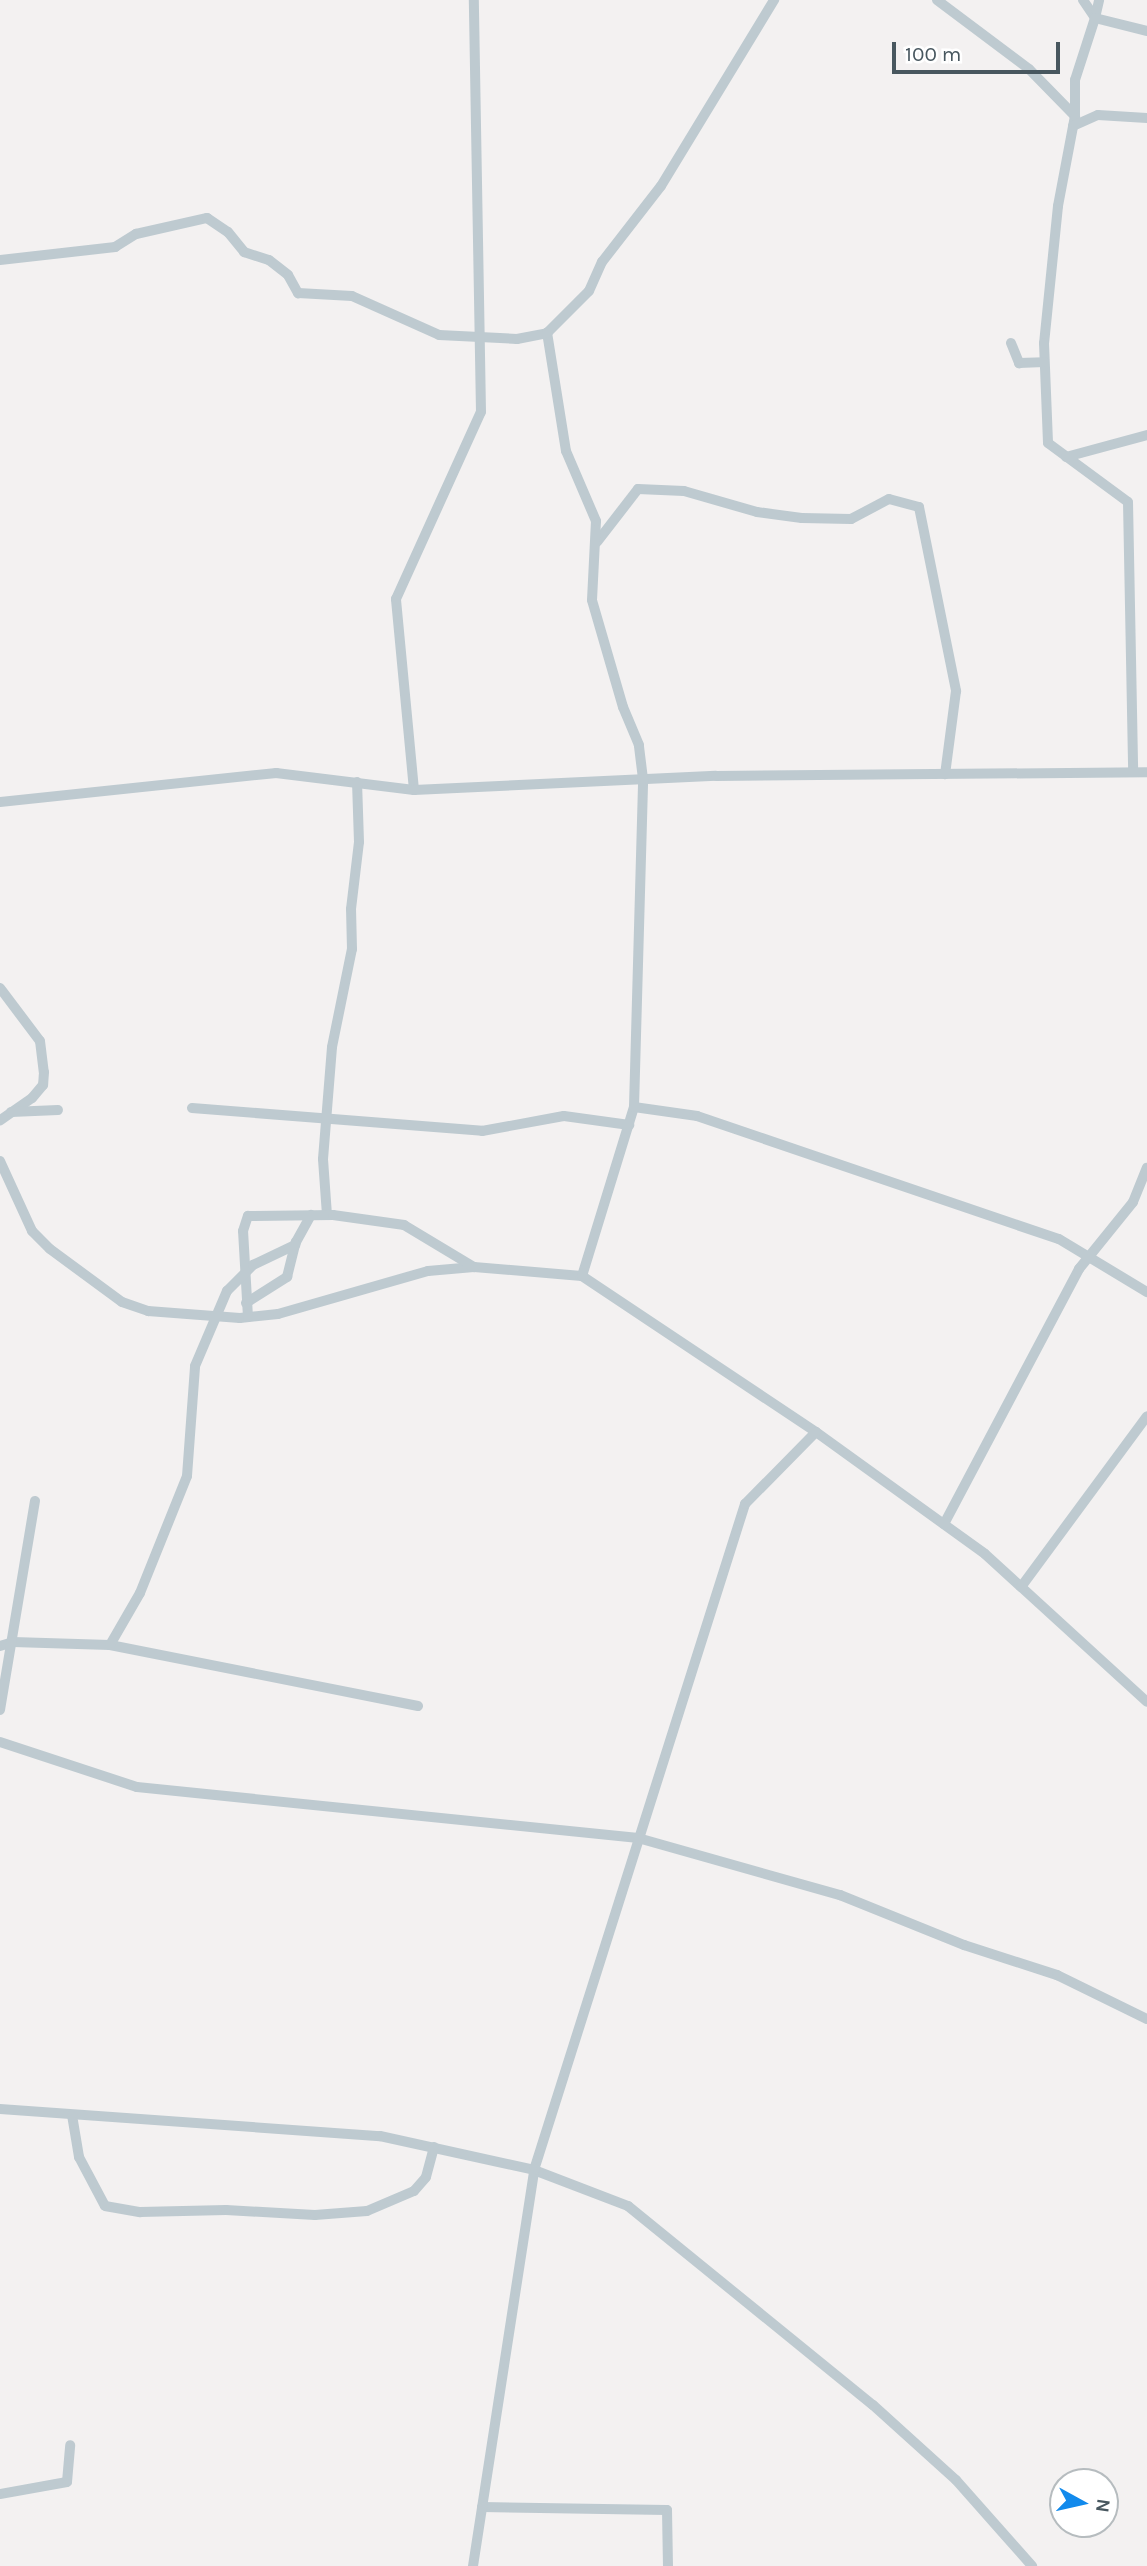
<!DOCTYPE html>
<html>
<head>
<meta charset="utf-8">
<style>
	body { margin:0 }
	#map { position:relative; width:1147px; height:2566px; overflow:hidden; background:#f3f1f1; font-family:Karla,sans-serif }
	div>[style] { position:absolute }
	.minor>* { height:10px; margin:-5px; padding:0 5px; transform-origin:5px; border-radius:5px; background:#becad0 }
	span { translate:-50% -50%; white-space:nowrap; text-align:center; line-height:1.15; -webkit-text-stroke:7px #fff; paint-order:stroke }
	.north { position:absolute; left:1049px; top:2468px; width:70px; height:70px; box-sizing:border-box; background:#fff; border:2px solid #b6bcbf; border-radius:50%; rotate:98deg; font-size:19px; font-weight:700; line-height:28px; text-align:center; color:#48575f }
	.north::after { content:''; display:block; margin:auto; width:24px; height:32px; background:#128aec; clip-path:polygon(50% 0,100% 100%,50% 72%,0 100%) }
	.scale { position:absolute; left:892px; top:42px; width:168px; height:32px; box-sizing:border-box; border:4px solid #48575f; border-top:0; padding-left:9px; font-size:21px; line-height:24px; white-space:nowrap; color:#48575f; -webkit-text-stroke:5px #fff; paint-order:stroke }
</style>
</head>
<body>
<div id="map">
	<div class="minor">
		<i style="left:937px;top:0;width:115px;rotate:36.9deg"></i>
		<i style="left:1029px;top:69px;width:66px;rotate:45.6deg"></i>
		<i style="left:1075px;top:116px;width:92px;rotate:100.7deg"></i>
		<i style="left:1058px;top:206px;width:138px;rotate:95.8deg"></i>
		<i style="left:1044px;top:343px;width:100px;rotate:87.7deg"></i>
		<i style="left:1048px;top:443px;width:99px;rotate:36.4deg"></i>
		<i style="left:1128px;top:502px;width:270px;rotate:88.9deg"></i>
		<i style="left:1083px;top:0;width:22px;rotate:56deg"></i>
		<i style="left:1095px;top:18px;width:18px;rotate:-77deg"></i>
		<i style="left:1075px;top:116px;width:36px;rotate:-90deg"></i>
		<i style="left:1075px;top:80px;width:65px;rotate:-72.1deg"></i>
		<i style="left:1095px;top:18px;width:54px;rotate:14deg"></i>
		<i style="left:1073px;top:126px;width:27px;rotate:-24deg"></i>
		<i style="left:1098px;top:115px;width:49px;rotate:3.5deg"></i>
		<i style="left:0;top:260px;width:116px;rotate:-6.4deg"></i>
		<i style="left:115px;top:247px;width:25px;rotate:-32deg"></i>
		<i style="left:136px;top:234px;width:73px;rotate:-12.7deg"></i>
		<i style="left:207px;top:218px;width:25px;rotate:34deg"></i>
		<i style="left:228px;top:232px;width:26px;rotate:51deg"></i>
		<i style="left:244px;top:252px;width:26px;rotate:18deg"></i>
		<i style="left:269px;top:260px;width:24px;rotate:38deg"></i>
		<i style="left:288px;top:275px;width:21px;rotate:61deg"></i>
		<i style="left:298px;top:293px;width:54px;rotate:3.2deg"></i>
		<i style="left:352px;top:296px;width:95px;rotate:24.1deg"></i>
		<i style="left:439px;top:335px;width:78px;rotate:2.9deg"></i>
		<i style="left:517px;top:339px;width:31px;rotate:-11deg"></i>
		<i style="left:1011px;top:343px;width:22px;rotate:68deg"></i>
		<i style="left:1019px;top:363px;width:25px;rotate:-2deg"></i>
		<i style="left:1066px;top:457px;width:84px;rotate:-15.2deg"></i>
		<i style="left:597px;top:542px;width:67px;rotate:-52.3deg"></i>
		<i style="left:638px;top:489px;width:46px;rotate:2.5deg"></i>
		<i style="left:684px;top:491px;width:76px;rotate:16deg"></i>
		<i style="left:757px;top:512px;width:45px;rotate:7.6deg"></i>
		<i style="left:802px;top:518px;width:49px;rotate:1.2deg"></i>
		<i style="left:851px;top:519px;width:43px;rotate:-27.8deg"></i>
		<i style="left:889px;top:499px;width:31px;rotate:15deg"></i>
		<i style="left:919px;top:507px;width:188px;rotate:78.6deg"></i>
		<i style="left:956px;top:691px;width:84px;rotate:97.5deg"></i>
		<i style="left:414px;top:790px;width:192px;rotate:-95.4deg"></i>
		<i style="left:396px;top:599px;width:205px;rotate:-65.6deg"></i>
		<i style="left:481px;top:412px;width:412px;rotate:-91deg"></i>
		<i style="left:0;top:802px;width:278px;rotate:-6deg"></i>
		<i style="left:276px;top:773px;width:139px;rotate:7deg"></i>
		<i style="left:414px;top:790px;width:302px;rotate:-2.7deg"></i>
		<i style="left:716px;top:776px;width:431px;rotate:-0.5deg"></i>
		<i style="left:0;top:988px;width:66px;rotate:53deg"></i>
		<i style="left:40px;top:1041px;width:31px;rotate:83deg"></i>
		<i style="left:44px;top:1072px;width:13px;rotate:94deg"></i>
		<i style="left:43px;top:1085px;width:17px;rotate:130deg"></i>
		<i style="left:32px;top:1098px;width:39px;rotate:145deg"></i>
		<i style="left:634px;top:1107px;width:64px;rotate:8.1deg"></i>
		<i style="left:697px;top:1116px;width:382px;rotate:18.8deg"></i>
		<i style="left:1059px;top:1239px;width:103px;rotate:31.1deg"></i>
		<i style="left:192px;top:1108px;width:291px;rotate:4.5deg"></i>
		<i style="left:482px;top:1131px;width:83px;rotate:-10.4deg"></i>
		<i style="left:564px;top:1116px;width:66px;rotate:7.9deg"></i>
		<i style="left:11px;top:1112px;width:47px;rotate:-2.4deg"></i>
		<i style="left:0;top:1161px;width:77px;rotate:65.4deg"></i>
		<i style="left:32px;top:1231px;width:25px;rotate:45deg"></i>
		<i style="left:50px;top:1249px;width:89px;rotate:36.4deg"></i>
		<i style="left:122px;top:1302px;width:28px;rotate:19deg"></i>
		<i style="left:148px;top:1311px;width:92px;rotate:4.4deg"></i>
		<i style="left:240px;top:1318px;width:38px;rotate:-6deg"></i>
		<i style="left:278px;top:1314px;width:156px;rotate:-16deg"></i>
		<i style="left:428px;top:1271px;width:46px;rotate:-5deg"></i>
		<i style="left:474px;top:1267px;width:108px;rotate:4.8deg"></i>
		<i style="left:582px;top:1276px;width:281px;rotate:33.7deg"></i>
		<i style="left:816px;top:1432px;width:208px;rotate:35.8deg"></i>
		<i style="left:985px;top:1554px;width:219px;rotate:42.4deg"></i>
		<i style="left:327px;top:1215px;width:56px;rotate:-94.1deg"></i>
		<i style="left:323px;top:1159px;width:112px;rotate:-85.4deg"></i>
		<i style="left:332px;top:1047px;width:100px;rotate:-78.5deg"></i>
		<i style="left:352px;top:949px;width:40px;rotate:-91.4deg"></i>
		<i style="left:351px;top:909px;width:67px;rotate:-83.2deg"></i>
		<i style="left:359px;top:842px;width:60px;rotate:-91.9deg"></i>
		<i style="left:582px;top:1276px;width:177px;rotate:-72.9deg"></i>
		<i style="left:634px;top:1107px;width:328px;rotate:-88.4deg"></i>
		<i style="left:643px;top:779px;width:34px;rotate:-97deg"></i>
		<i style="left:639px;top:745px;width:41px;rotate:-112.8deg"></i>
		<i style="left:623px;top:707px;width:111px;rotate:-106.2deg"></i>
		<i style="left:592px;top:600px;width:79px;rotate:-87.1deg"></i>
		<i style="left:596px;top:521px;width:76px;rotate:-113.2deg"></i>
		<i style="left:566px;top:451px;width:120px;rotate:-99.1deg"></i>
		<i style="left:547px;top:333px;width:59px;rotate:-45deg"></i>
		<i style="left:589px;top:291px;width:32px;rotate:-66deg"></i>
		<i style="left:602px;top:262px;width:96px;rotate:-52.2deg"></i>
		<i style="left:661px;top:186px;width:218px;rotate:-58.7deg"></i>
		<i style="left:246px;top:1303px;width:49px;rotate:-32.4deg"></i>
		<i style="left:287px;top:1277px;width:36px;rotate:-76deg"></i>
		<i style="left:296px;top:1242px;width:31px;rotate:-61deg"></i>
		<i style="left:248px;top:1317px;width:86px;rotate:-93.3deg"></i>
		<i style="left:243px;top:1231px;width:16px;rotate:-72deg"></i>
		<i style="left:248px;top:1216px;width:85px;rotate:-0.7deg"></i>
		<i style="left:333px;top:1215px;width:72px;rotate:8deg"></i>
		<i style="left:404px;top:1225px;width:82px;rotate:31deg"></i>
		<i style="left:944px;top:1524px;width:289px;rotate:-62.1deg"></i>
		<i style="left:1079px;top:1269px;width:86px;rotate:-51.1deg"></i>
		<i style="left:1133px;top:1202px;width:37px;rotate:-68deg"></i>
		<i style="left:1021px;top:1587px;width:212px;rotate:-53.6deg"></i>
		<i style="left:110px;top:1645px;width:314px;rotate:11.2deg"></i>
		<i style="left:0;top:1646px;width:14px;rotate:-17deg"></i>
		<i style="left:13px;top:1642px;width:97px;rotate:1.8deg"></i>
		<i style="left:110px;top:1645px;width:60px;rotate:-60deg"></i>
		<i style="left:140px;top:1593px;width:126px;rotate:-68.1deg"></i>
		<i style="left:187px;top:1476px;width:110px;rotate:-85.8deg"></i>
		<i style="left:195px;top:1366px;width:82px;rotate:-66.9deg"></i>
		<i style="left:227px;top:1291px;width:37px;rotate:-45deg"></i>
		<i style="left:253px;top:1265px;width:47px;rotate:-25.5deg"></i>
		<i style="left:0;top:1710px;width:212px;rotate:-80.5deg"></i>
		<i style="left:0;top:1742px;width:144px;rotate:18.2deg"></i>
		<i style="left:137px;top:1787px;width:504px;rotate:5.81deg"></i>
		<i style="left:638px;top:1838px;width:210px;rotate:15.8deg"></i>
		<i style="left:840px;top:1895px;width:134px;rotate:22deg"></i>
		<i style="left:964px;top:1945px;width:98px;rotate:17.9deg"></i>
		<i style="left:1057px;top:1975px;width:100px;rotate:26.1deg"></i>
		<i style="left:0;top:2109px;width:381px;rotate:4.1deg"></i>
		<i style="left:380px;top:2136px;width:158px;rotate:12.4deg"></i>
		<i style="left:534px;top:2170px;width:101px;rotate:21deg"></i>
		<i style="left:628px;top:2206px;width:316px;rotate:39.1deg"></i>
		<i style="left:873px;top:2405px;width:112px;rotate:42.1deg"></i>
		<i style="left:956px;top:2480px;width:115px;rotate:48.5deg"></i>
		<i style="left:72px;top:2115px;width:43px;rotate:80.5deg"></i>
		<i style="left:79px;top:2157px;width:55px;rotate:62deg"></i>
		<i style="left:105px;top:2206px;width:36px;rotate:10deg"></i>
		<i style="left:140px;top:2212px;width:86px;rotate:-1.3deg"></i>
		<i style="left:226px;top:2210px;width:89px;rotate:3.2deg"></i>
		<i style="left:315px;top:2215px;width:52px;rotate:-4.4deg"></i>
		<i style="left:367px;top:2211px;width:51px;rotate:-23.1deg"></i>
		<i style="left:414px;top:2191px;width:18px;rotate:-49deg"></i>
		<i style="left:426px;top:2177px;width:31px;rotate:-75deg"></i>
		<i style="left:0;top:2494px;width:68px;rotate:-10.2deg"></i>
		<i style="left:67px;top:2482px;width:37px;rotate:-85deg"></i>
		<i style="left:482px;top:2507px;width:185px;rotate:0.9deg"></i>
		<i style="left:667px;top:2510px;width:56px;rotate:89deg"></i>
		<i style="left:473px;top:2566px;width:401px;rotate:-81.2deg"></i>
		<i style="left:534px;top:2170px;width:699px;rotate:-72.42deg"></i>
		<i style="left:745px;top:1504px;width:101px;rotate:-45.4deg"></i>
	</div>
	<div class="north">N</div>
	<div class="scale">100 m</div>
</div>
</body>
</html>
